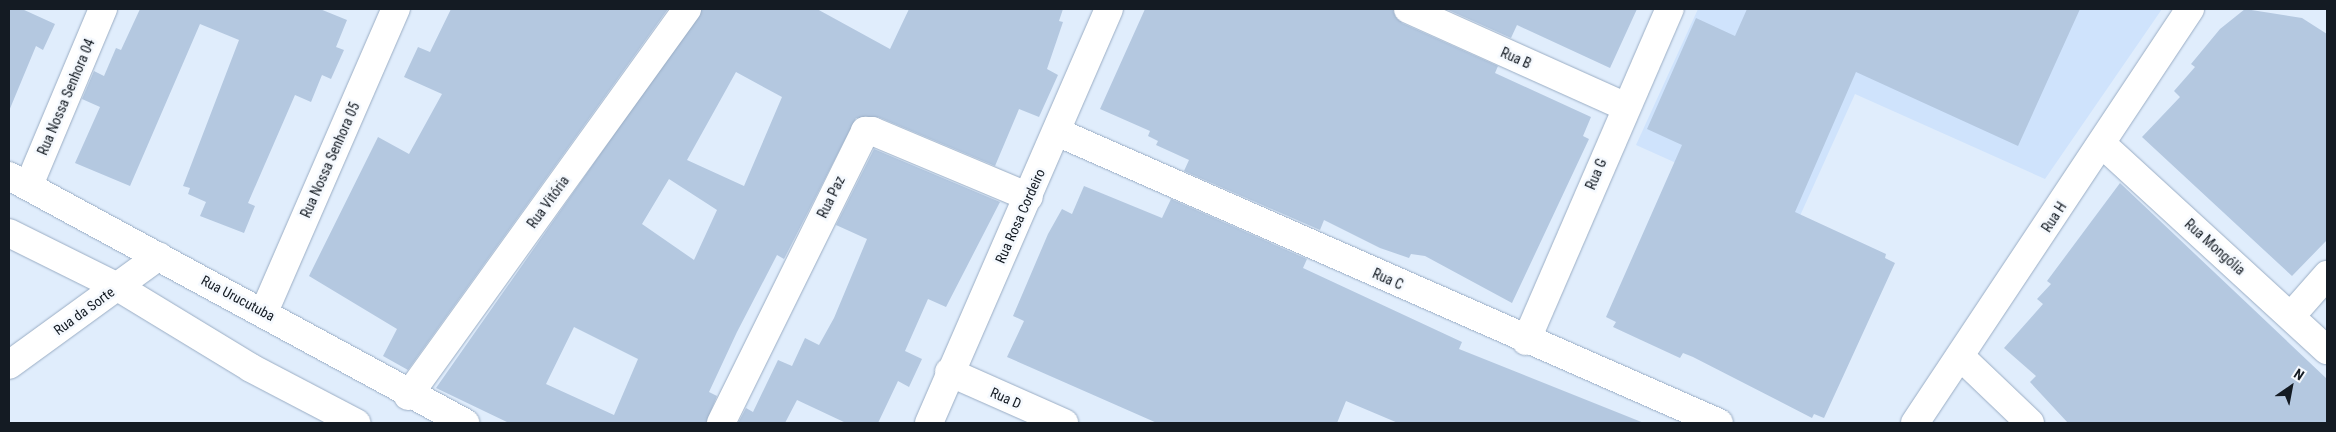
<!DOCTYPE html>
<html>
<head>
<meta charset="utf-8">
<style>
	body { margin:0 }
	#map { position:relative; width:2336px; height:432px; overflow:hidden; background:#e0edfc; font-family:"Roboto Condensed",sans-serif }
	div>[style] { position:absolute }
	.built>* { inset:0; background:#cfe3fc }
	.building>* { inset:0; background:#b4c8e0 }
	.roads { filter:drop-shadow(0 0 1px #9aadc4) drop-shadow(0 0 1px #9aadc4) }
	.minor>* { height:28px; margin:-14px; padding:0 14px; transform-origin:14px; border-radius:14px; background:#fff }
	span { translate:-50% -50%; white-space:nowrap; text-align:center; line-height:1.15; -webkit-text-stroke:5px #f5f9fe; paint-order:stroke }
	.street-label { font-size:14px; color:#141b23 }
	.frame { position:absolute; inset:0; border:10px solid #141b23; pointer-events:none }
	.north { position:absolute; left:2266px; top:362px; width:50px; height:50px; -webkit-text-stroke:4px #f5f9fe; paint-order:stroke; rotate:33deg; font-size:14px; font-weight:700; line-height:20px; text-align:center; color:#141b23 }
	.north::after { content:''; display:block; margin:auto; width:18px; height:22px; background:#141b23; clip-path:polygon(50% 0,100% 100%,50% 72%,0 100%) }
</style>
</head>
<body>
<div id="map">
	<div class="built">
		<i style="clip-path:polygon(1698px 9px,2162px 9px,2045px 179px,1855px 94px,1799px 218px,1636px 145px)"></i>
	</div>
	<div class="building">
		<i style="clip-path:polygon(9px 9px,22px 9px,55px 24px,43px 50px,36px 46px,9px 111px)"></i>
		<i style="clip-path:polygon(140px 9px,320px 9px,347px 20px,336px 47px,344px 50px,331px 79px,322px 75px,311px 102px,295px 95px,248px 203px,255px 206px,244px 233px,200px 216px,206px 202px,188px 194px,190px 188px,183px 186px,239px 40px,200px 24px,130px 186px,75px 163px,100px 107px,82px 99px,94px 71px,104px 76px,116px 48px,121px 50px)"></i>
		<i style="clip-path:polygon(451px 9px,668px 9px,408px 370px,383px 356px,397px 329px,309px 276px,378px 137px,409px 154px,442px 94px,404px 77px,418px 47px,430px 52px)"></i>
		<i style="clip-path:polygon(evenodd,702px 9px,817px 9px,890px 49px,909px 9px,1063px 9px,1059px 21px,1063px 22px,1047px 69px,1058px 75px,1039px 117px,1019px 109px,995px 166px,878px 117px,856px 118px,784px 259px,777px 255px,737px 332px,709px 392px,717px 396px,706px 423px,509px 423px,436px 388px,702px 9px,736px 72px,782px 97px,744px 186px,687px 160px,736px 72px,702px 9px,669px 179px,717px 210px,694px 260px,642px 224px,669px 179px,702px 9px,574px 327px,638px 359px,614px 415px,546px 384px,574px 327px)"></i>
		<i style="clip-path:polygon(1145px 9px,1393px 9px,1402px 23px,1498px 66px,1495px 73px,1591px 117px,1583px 136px,1589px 139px,1512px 303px,1425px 256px,1411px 254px,1409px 258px,1380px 248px,1324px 220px,1320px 230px,1184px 171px,1189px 160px,1156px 145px,1158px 141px,1148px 136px,1150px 131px,1100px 109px)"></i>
		<i style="clip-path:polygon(1446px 9px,1637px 9px,1610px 68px,1517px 25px,1511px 38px)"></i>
		<i style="clip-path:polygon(1747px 9px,2080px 9px,2018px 146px,1856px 72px,1795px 212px,1886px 254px,1885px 258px,1895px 263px,1824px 418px,1814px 414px,1812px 418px,1693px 357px,1683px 353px,1680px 358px,1641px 340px,1613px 327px,1616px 322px,1606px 317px,1682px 145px,1647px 129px,1696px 18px,1735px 36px)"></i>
		<i style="clip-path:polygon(2245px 9px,2302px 18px,2327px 34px,2327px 240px,2292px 276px,2142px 137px,2180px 97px,2174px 91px,2195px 67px,2191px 64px,2220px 29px)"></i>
		<i style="clip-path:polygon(874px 149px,1000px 202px,946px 307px,928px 299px,905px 351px,922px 359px,909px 387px,898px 381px,878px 423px,846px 423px,797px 400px,785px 423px,738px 423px,746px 408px,753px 412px,778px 360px,792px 366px,805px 338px,819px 345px,834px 318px,867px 239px,836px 225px)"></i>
		<i style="clip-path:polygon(2120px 183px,2327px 379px,2327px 423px,2068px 423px,2030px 382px,2036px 376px,2004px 348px,2043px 304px,2037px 299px,2051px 284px,2047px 281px)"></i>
		<i style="clip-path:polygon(1084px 186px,1162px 218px,1171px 199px,1307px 259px,1303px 268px,1462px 342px,1459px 349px,1644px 423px,1398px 423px,1346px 401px,1337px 423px,1157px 423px,1007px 357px,1024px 321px,1013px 316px,1048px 234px,1062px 209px,1072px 214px)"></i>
	</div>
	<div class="roads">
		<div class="minor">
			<i style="left:1408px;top:9px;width:237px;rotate:24.2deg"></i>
			<i style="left:1057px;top:132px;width:723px;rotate:23.73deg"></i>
			<i style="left:2102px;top:144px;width:305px;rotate:42.5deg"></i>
			<i style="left:9px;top:176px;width:519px;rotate:28.44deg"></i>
			<i style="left:29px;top:185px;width:191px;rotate:-67.2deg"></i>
			<i style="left:9px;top:233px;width:122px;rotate:26.4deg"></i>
			<i style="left:118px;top:287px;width:156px;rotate:31.3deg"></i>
			<i style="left:251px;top:368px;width:119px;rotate:27.6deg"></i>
			<i style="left:264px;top:312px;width:331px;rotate:-66.5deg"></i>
			<i style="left:2291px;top:316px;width:55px;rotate:-48.7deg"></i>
			<i style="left:1526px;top:341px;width:362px;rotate:-66.6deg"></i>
			<i style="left:1962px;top:358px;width:94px;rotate:43.7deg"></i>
			<i style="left:9px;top:365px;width:185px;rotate:-36deg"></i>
			<i style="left:949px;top:372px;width:126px;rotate:23.9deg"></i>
			<i style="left:408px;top:396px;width:477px;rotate:-54.2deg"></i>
			<i style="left:721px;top:423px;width:326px;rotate:-63.7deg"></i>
			<i style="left:865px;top:131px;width:7px"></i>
			<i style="left:872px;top:131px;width:170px;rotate:22.8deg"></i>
			<i style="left:929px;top:423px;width:451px;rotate:-66.5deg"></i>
			<i style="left:1915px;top:423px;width:497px;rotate:-56.4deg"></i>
		</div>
	</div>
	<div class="street-label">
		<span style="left:1516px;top:58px;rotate:24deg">Rua B</span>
		<span style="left:66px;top:97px;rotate:-67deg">Rua Nossa Senhora 04</span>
		<span style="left:330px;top:160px;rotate:-66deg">Rua Nossa Senhora 05</span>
		<span style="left:1596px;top:174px;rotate:-67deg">Rua G</span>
		<span style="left:831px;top:197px;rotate:-64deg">Rua Paz</span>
		<span style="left:548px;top:202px;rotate:-54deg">Rua Vitória</span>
		<span style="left:1020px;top:216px;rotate:-66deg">Rua Rosa Cordeiro</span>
		<span style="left:2054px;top:217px;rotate:-57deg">Rua H</span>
		<span style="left:2215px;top:247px;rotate:42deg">Rua Mongólia</span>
		<span style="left:1388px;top:279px;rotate:24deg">Rua C</span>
		<span style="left:238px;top:298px;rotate:28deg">Rua Urucutuba</span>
		<span style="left:84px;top:311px;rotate:-36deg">Rua da Sorte</span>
		<span style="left:1006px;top:398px;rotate:24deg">Rua D</span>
	</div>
	<div class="frame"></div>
	<div class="north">N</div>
</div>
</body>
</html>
